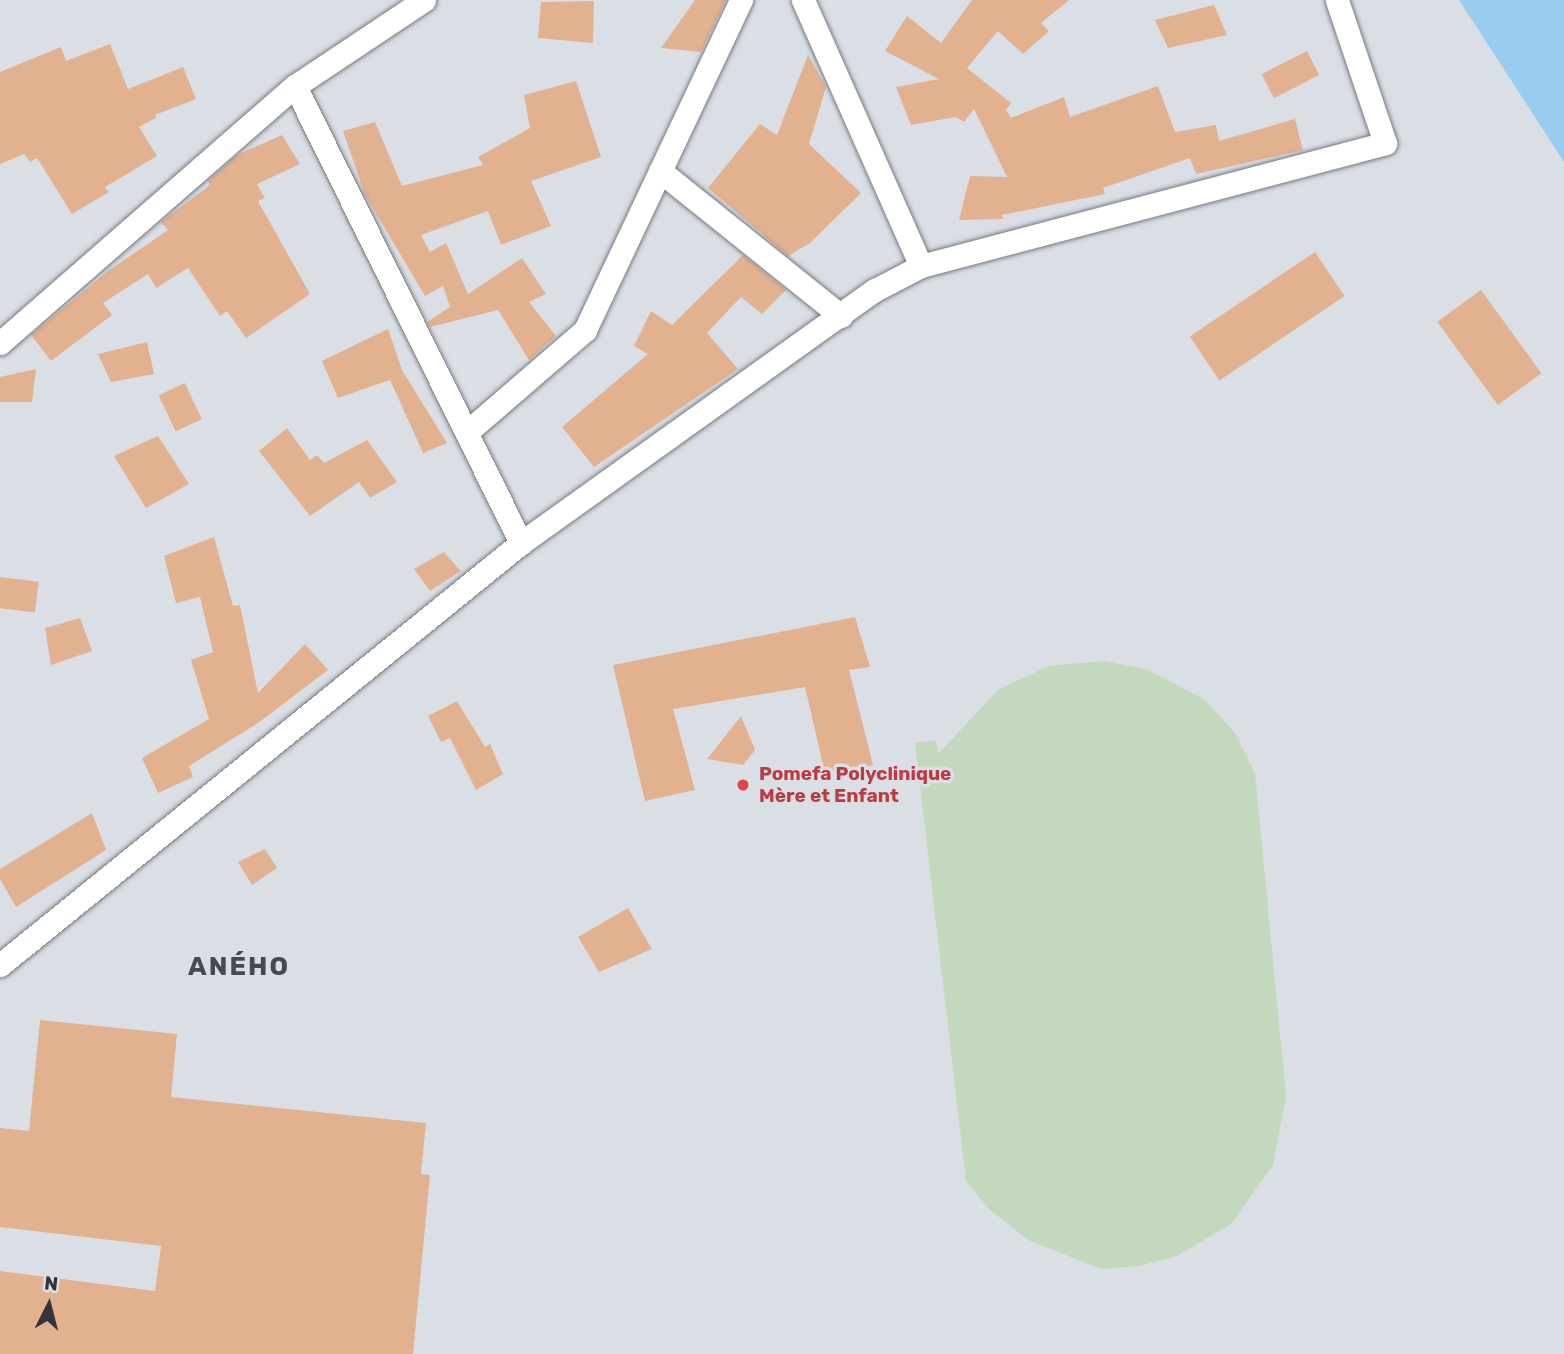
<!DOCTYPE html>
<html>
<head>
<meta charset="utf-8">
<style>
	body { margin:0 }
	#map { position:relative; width:1564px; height:1354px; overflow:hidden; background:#dadfe6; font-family:Rubik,sans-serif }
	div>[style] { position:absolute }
	.green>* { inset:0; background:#c3d8bc }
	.water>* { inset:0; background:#99cdf0 }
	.building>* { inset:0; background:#e2b290; transform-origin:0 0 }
	.roads { filter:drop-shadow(0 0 2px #767a81) drop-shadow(0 0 2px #767a81) }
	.minor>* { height:23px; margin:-11.5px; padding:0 11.5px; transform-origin:11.5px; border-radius:11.5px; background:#fff }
	.dots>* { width:19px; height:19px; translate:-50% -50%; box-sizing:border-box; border:4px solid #dadfe6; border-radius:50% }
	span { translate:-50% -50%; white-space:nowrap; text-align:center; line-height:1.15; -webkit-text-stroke:7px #dadfe6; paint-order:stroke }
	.health-label { font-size:19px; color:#be3a42; font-weight:700 }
	.left { translate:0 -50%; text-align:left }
	.district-label { font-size:26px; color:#454a50; font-weight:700; letter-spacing:2px }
	.north { position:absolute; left:14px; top:1270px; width:70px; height:70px; -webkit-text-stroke:5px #dadfe6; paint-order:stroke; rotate:6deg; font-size:19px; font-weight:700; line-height:28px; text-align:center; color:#333538 }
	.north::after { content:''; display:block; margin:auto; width:24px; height:32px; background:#333538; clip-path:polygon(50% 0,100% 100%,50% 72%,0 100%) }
</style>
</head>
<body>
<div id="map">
	<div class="green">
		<i style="clip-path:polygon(1104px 661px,1146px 669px,1204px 699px,1235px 733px,1255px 773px,1286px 1096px,1273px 1165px,1231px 1224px,1177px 1256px,1139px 1266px,1101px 1269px,1028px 1240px,990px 1210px,966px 1181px,915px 743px,935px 740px,939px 753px,999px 689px,1049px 666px)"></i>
	</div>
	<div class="water">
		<i style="clip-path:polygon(1459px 0,1564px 0,1564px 162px)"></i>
	</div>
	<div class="building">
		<i style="clip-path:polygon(695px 0,726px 0,701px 52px,661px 48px)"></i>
		<i style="clip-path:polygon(972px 0,1069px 0,1041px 23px,1049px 31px,1023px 54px,998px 31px,967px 68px,1011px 103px,1006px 110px,1011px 118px,1064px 97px,1070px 117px,1158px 86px,1175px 132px,1216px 125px,1219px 141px,1295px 119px,1303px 150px,1196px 174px,1190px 158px,1103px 188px,1105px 194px,1002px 215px,1003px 219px,959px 220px,970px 176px,1007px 177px,974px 109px,964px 122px,956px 117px,911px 125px,896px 87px,939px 79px,885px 51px,907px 16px,941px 43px)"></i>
		<i style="clip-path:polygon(594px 1px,593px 43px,538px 38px,541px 2px)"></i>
		<i style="clip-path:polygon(1214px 5px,1227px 35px,1168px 48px,1155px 20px)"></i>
		<i style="clip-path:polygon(110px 44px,128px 89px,183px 67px,196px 99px,155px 115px,156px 118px,139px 127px,157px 156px,105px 187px,109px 192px,72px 214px,37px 158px,30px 162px,24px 154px,0 164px,0 72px,61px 47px,66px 61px)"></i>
		<i style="left:1307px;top:51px;width:27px;height:51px;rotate:63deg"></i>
		<i style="clip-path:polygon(808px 55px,826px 87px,809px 144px,861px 193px,810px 243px,788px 256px,708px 188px,760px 124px,777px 135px)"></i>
		<i style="clip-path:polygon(576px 81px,601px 157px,531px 181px,551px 226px,501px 245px,488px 211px,421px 235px,430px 252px,446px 243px,468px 294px,522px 258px,546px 294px,529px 302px,556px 336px,529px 360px,498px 310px,430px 327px,427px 322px,450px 307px,443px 286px,425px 296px,365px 195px,343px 131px,375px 122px,402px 186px,483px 165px,478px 157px,530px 128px,524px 95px)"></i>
		<i style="clip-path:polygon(282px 135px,300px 164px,257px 184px,265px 198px,258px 201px,310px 294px,246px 338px,227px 311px,220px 316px,188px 268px,156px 288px,148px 274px,103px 303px,112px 315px,51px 361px,31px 335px,108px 271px,168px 230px,161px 222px,210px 185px,208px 181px,237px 155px)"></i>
		<i style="left:1315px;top:252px;width:53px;height:151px;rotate:56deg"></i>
		<i style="clip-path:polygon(743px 255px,786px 290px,762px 314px,741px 297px,707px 333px,738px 369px,594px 467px,562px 427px,648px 354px,634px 346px,651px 311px,672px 325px)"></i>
		<i style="left:1481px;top:290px;width:103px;height:54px;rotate:54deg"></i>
		<i style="clip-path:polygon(388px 329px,402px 370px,447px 443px,423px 453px,390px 380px,338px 398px,322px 361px)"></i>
		<i style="clip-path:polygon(147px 342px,154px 374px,111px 382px,98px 354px)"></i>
		<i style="clip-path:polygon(36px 369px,32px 402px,0 402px,0 377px)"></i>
		<i style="left:185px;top:383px;width:40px;height:29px;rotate:65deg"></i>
		<i style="clip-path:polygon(287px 428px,310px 460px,317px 455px,324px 463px,367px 440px,397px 482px,370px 498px,359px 482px,310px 516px,259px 451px)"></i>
		<i style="clip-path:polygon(158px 436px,189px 484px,146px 508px,114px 456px)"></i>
		<i style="clip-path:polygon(214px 537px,233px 606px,240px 605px,258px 693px,305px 644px,328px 670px,258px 723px,189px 766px,193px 777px,158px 793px,142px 758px,209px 719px,191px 660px,213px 652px,200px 597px,176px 603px,164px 556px)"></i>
		<i style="clip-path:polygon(444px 552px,461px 571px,430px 591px,414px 569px)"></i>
		<i style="left:0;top:577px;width:39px;height:31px;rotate:7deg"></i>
		<i style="clip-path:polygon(855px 617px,870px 667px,849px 670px,873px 765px,826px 778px,805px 687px,673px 709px,695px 790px,645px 801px,613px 665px)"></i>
		<i style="clip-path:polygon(80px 618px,92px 651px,51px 665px,45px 628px)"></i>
		<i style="clip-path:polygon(457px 701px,485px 747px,490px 744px,503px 774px,476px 790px,450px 738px,441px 742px,428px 716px)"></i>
		<i style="clip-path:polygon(741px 716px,755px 750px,743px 765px,707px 759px)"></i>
		<i style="clip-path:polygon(92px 813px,106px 850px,16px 907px,0 879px,0 869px)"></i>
		<i style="clip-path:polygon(265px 849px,277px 868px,252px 885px,238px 862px)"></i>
		<i style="clip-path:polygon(628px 908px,652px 949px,599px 972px,578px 937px)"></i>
		<i style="clip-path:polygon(40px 1020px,177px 1034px,171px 1097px,426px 1123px,421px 1174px,430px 1175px,413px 1354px,0 1354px,0 1271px,155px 1291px,161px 1246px,0 1227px,0 1128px,29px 1131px)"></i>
	</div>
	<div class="roads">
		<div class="minor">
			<i style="left:803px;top:0;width:291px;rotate:66.1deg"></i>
			<i style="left:295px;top:86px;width:510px;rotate:63.69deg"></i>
			<i style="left:660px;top:171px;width:232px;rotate:38.7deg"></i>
			<i style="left:0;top:343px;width:391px;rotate:-41.1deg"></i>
			<i style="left:295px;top:86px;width:155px;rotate:-33.7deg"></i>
			<i style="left:467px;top:432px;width:156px;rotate:-40.8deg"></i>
			<i style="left:585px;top:330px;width:365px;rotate:-64.7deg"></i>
			<i style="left:0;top:965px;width:670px;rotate:-39.01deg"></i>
			<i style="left:521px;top:543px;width:435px;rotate:-35.6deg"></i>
			<i style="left:875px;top:290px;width:52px;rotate:-27.6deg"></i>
			<i style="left:921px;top:266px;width:480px;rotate:-14.8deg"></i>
			<i style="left:1385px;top:143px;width:151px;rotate:-108.6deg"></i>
		</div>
	</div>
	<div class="dots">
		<i style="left:743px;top:785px;background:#e0444e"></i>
	</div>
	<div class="health-label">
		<span class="left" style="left:759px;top:785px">Pomefa Polyclinique<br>Mère et Enfant</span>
	</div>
	<div class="district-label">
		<span style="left:239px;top:967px">ANÉHO</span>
	</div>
	<div class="north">N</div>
</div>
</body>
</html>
